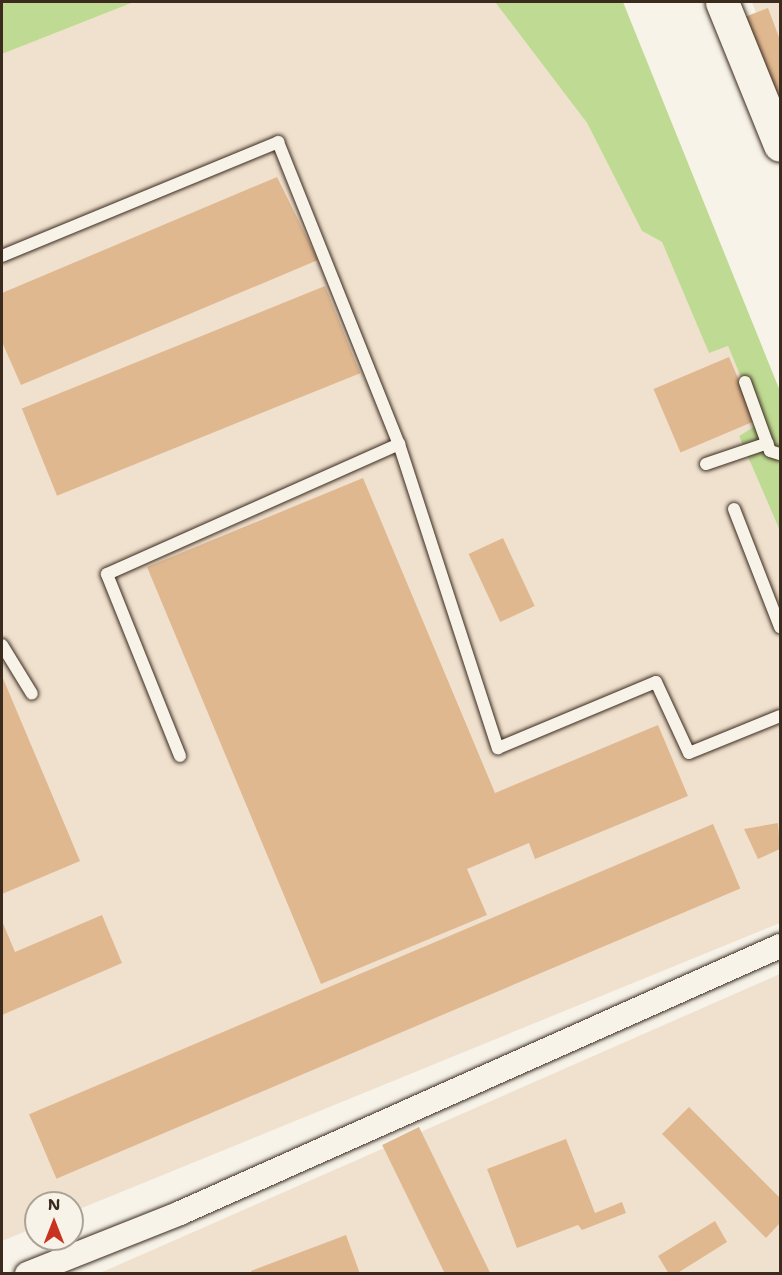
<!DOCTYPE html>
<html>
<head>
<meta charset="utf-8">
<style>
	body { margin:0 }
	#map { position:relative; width:782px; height:1275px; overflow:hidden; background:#f7f3e8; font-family:"Shantell Sans",sans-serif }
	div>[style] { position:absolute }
	.built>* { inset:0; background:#f0e1ce }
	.green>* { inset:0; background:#bfdb93 }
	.building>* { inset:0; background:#e0b890; transform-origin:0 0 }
	.roads { filter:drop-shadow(0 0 2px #3b2a1e) drop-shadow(0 0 2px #3b2a1e) }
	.lane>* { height:12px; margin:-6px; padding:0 6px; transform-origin:6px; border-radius:6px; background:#f7f3e8 }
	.street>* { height:24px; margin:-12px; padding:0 12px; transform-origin:12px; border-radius:12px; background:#f7f3e8 }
	.secondary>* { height:33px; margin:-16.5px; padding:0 16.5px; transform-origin:16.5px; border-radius:16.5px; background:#f7f3e8 }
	span { translate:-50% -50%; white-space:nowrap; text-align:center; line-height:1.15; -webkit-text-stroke:4.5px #f7f3e8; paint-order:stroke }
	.frame { position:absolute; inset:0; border:3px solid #3b2a1e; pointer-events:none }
	.north { position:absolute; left:24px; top:1191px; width:60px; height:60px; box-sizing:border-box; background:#f7f3e8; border:2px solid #aca397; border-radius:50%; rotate:0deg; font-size:16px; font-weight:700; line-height:24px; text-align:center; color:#3b2a1e }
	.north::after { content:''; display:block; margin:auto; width:21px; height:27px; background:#c8321e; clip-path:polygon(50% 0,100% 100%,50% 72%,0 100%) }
</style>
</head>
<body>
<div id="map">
	<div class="built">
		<i style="clip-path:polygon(134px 2px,495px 2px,587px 123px,642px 231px,662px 242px,709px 352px,728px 346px,761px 423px,739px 436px,780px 531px,780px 923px,72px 1212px,72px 1203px,36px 1203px,36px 1227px,2px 1241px,2px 54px)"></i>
		<i style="clip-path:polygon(752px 2px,780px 2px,780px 75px)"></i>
		<i style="clip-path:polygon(780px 974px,780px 1273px,100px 1273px)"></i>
	</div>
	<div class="green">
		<i style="clip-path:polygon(2px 2px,134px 2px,2px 54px)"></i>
		<i style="clip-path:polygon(495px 2px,623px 2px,780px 391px,780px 531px,739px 436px,760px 423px,728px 346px,709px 353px,662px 242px,642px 231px,587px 123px)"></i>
	</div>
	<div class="building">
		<i style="clip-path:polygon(768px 8px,780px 40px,780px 101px,776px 103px,742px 18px)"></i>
		<i style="clip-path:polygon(277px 177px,318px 260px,21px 385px,2px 342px,2px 293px)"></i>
		<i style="left:325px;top:286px;width:94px;height:327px;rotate:68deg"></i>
		<i style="left:729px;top:357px;width:69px;height:82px;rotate:67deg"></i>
		<i style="clip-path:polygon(363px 478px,495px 793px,658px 725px,688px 796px,535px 859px,529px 843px,467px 869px,487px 915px,321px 984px,147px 567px)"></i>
		<i style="left:503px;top:538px;width:75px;height:38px;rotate:65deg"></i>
		<i style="clip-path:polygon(2px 676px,80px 861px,2px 894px)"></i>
		<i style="clip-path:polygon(778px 823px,780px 849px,758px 859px,744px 829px)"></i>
		<i style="left:713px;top:824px;width:70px;height:743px;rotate:67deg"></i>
		<i style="clip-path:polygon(102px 915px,122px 963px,2px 1015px,2px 921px,15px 952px)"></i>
		<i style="clip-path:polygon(689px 1107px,780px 1198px,780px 1223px,766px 1238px,662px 1134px)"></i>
		<i style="left:419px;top:1127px;width:164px;height:41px;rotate:64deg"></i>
		<i style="clip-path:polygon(566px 1139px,595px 1213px,622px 1202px,626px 1213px,582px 1230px,578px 1225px,517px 1248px,487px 1169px)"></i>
		<i style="clip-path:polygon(715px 1221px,727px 1242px,676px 1274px,669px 1274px,658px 1256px)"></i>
		<i style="clip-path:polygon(346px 1235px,360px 1274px,252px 1274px,251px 1271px)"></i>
	</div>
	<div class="roads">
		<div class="lane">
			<i style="left:2px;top:256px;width:299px;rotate:-22.4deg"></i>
			<i style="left:278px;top:142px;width:325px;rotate:68.2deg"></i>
			<i style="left:745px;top:382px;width:73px;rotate:70.1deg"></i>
			<i style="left:770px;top:451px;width:10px;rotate:17deg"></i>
			<i style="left:706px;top:464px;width:65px;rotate:-18.7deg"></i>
			<i style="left:734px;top:509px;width:127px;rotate:68.7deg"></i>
			<i style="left:2px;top:645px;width:57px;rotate:58.5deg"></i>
			<i style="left:180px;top:756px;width:196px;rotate:-111.9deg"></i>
			<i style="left:107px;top:574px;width:320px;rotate:-24deg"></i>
			<i style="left:399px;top:444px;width:320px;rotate:72deg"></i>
			<i style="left:498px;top:748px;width:171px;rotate:-22.7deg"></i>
			<i style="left:656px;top:682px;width:78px;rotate:65.1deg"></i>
			<i style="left:689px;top:753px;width:98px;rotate:-22.1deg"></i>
		</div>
		<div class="street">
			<i style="left:27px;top:1274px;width:165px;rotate:-21.7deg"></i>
			<i style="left:180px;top:1213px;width:657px;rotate:-23.99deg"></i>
		</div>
		<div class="secondary">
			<i style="left:722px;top:2px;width:154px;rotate:67.9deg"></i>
		</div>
	</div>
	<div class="frame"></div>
	<div class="north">N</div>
</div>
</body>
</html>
